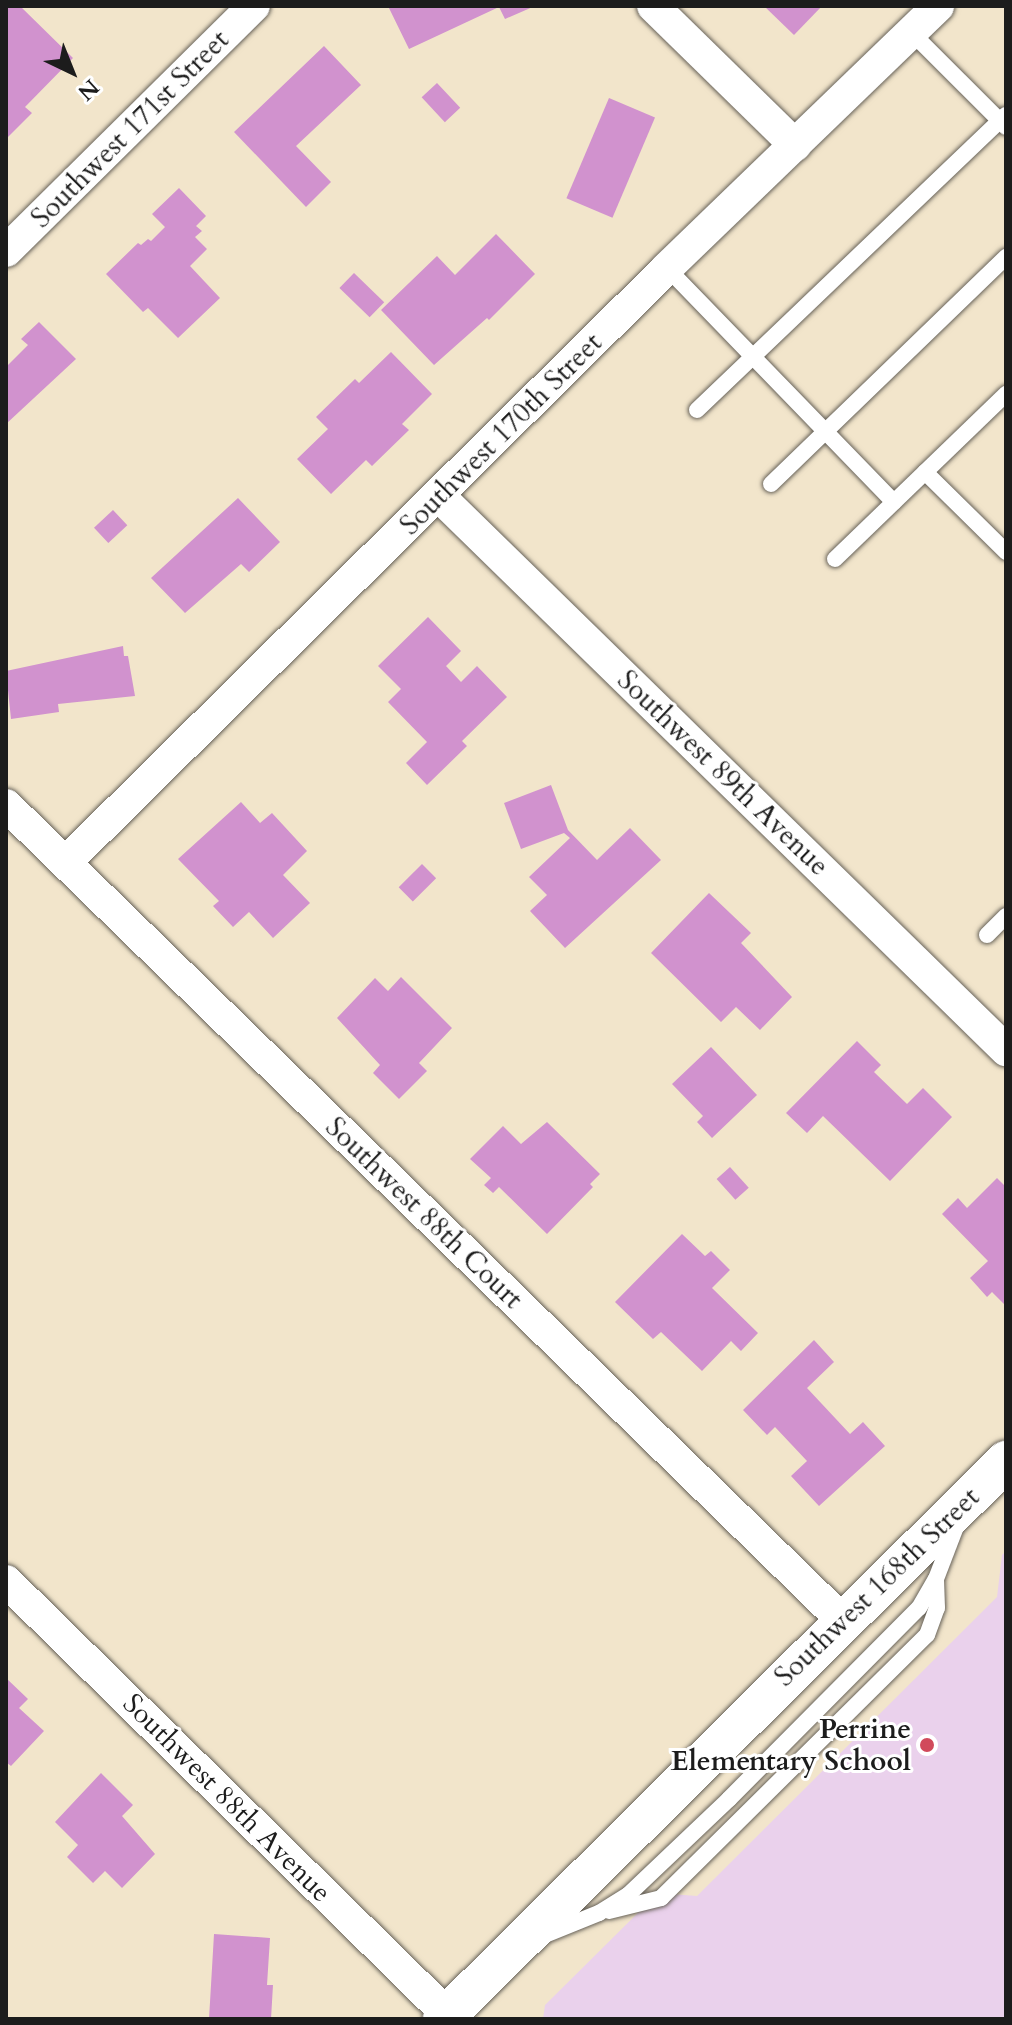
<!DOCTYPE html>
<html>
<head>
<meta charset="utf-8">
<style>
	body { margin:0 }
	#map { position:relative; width:1012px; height:2025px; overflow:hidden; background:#f2e5cb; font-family:Cardo,serif }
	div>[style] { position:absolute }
	.built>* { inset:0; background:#ead1ec }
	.building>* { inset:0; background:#d192ce; transform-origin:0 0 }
	.roads { filter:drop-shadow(0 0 2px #676259) drop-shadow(0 0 2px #676259) }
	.service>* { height:16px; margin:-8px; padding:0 8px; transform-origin:8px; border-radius:8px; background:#fff }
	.minor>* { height:32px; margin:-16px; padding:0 16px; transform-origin:16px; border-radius:16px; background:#fff }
	.tertiary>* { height:40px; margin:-20px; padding:0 20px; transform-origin:20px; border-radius:20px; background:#fff }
	.dots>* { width:22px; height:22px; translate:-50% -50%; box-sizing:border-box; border:4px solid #fff; border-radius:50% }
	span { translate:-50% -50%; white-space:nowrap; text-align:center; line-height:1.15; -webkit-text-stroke:6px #fff; paint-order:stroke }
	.street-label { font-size:28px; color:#1c1c1c }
	.poi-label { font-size:28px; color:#1c1c1c; font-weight:700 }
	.right { translate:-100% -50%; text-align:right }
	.frame { position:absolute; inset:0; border:8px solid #1c1c1c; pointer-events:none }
	.north { position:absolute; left:32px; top:32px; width:80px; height:80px; -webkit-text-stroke:6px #fff; paint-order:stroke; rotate:137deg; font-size:22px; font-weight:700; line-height:32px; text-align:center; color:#1c1c1c }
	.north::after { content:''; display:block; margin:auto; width:28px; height:36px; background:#1c1c1c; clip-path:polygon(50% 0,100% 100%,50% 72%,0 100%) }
</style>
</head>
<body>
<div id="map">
	<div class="built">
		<i style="clip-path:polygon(1006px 1551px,1006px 2019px,543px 2019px,545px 2005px,658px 1893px,697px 1896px,997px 1597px,1002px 1555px)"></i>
	</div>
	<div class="building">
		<i style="clip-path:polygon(6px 6px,20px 6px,73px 58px,25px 107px,32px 113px,6px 139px)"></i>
		<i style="clip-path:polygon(388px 6px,535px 6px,505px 19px,499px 7px,409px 49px)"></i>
		<i style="clip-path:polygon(764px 6px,822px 6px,794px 35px)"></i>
		<i style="clip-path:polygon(324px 46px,361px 85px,296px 146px,331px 182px,306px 207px,234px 132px)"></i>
		<i style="left:437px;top:83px;width:34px;height:21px;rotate:47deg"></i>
		<i style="left:609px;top:98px;width:50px;height:109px;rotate:23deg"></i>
		<i style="clip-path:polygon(179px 188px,206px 216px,196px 226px,202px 231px,195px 237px,207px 249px,190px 266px,220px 298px,178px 338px,148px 308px,143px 312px,106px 274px,138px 243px,141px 245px,148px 239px,151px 241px,165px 227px,152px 214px)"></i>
		<i style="clip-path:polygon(496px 234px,535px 274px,489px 320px,487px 318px,434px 365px,381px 310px,437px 256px,455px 275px)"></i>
		<i style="left:354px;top:273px;width:42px;height:21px;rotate:44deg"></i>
		<i style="clip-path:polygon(39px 322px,76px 359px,6px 424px,6px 362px,8px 365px,28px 345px,21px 339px)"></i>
		<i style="clip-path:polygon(391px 352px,432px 394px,402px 424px,409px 430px,372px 466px,366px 460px,331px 494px,297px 459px,328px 429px,316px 417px,355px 379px,359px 383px)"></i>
		<i style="clip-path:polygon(238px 498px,280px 542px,249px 572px,241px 564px,185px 613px,151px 578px)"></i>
		<i style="left:113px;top:510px;width:21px;height:26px;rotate:47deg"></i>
		<i style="clip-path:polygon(428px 617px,461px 651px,446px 666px,461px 682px,477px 666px,507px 697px,462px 741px,467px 746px,427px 785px,406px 763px,427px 742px,388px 702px,401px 689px,378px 666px)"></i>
		<i style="clip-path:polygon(123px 646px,124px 656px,128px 656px,135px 696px,58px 704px,59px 712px,11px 719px,6px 671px)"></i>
		<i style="clip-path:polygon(551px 785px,568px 830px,597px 860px,630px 828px,661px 860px,565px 948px,530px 911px,547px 895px,529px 877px,570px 838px,564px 833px,521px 849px,504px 803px)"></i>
		<i style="clip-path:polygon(241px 802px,260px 823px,272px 813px,307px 851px,283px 875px,310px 903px,273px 938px,249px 912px,233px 927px,213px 906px,219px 901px,178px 859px)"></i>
		<i style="left:422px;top:864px;width:20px;height:33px;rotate:45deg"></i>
		<i style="clip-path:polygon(709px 893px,751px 933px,741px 943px,792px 997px,760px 1030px,736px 1007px,721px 1022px,651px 953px)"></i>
		<i style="clip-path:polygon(401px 977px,452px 1028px,419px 1063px,427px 1071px,399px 1099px,373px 1073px,380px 1065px,337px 1018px,375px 978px,388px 991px)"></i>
		<i style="clip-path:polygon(857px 1041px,881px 1065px,874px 1072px,907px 1104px,923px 1088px,952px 1117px,890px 1181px,823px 1116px,807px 1133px,786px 1113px)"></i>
		<i style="clip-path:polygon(711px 1047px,757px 1095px,712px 1138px,697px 1122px,703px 1116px,672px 1084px)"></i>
		<i style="clip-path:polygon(547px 1122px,600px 1174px,590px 1184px,593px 1187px,547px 1234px,499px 1187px,493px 1193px,484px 1185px,491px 1178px,470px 1159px,503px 1126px,521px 1144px)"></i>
		<i style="left:730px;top:1167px;width:28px;height:18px;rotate:48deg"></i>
		<i style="clip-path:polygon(997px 1178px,1006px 1187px,1006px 1306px,992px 1292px,987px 1297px,970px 1278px,988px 1261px,942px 1214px,958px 1198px,967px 1208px)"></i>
		<i style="clip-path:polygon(682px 1234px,705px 1256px,711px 1251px,730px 1270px,712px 1288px,758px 1333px,741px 1351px,731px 1341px,702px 1371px,661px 1332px,653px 1339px,615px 1302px)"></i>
		<i style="clip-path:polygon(814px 1340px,834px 1362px,807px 1388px,850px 1434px,863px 1422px,885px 1446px,819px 1506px,791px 1476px,807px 1461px,775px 1427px,767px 1435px,743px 1410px)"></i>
		<i style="clip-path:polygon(6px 1678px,28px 1699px,19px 1708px,44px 1731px,11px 1766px,6px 1762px)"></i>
		<i style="clip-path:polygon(101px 1773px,133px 1805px,122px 1816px,155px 1854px,122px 1888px,105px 1871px,93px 1883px,67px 1857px,78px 1845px,55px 1822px)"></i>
		<i style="clip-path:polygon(214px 1934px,270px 1938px,267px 1985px,273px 1985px,271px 2019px,209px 2019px)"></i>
	</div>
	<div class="roads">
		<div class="service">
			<i style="left:911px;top:32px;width:134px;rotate:45deg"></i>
			<i style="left:667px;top:268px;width:326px;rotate:45.9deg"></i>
			<i style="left:697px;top:410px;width:427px;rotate:-43.7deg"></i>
			<i style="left:925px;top:472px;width:114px;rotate:44.6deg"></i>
			<i style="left:771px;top:484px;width:327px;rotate:-44deg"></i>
			<i style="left:835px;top:559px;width:238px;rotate:-44deg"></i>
			<i style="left:987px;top:935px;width:27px;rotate:-45deg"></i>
			<i style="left:609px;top:1911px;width:54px;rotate:-14deg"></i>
			<i style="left:661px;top:1898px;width:374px;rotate:-44.7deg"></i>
			<i style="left:927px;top:1635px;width:29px;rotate:-70deg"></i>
			<i style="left:937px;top:1608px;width:28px;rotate:-92deg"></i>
			<i style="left:547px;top:1934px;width:56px;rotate:-22deg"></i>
			<i style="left:599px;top:1913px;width:34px;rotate:-32deg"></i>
			<i style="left:628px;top:1895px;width:139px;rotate:-43.5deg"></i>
			<i style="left:729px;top:1799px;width:269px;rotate:-45.2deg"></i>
			<i style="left:919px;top:1608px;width:34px;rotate:-60deg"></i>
			<i style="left:936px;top:1579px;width:56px;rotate:-69deg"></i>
		</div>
		<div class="minor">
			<i style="left:653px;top:6px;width:199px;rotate:44.4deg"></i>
			<i style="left:6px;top:251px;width:349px;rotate:-44.7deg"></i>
			<i style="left:439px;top:496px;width:793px;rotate:44.34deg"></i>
			<i style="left:6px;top:805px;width:1169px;rotate:44.27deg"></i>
			<i style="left:65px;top:863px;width:846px;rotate:-44.66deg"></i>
			<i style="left:667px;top:268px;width:377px;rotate:-44deg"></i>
			<i style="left:6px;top:1581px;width:619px;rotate:44.48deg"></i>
		</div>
		<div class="tertiary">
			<i style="left:443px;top:2019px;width:793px;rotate:-44.74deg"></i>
		</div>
	</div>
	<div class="dots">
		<i style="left:927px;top:1745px;background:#d1495b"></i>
	</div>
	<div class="street-label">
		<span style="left:130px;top:129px;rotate:-45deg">Southwest 171st Street</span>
		<span style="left:501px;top:434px;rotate:-45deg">Southwest 170th Street</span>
		<span style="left:723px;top:773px;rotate:44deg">Southwest 89th Avenue</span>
		<span style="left:424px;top:1213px;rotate:44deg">Southwest 88th Court</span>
		<span style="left:877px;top:1587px;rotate:-44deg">Southwest 168th Street</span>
		<span style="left:227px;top:1798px;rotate:45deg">Southwest 88th Avenue</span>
	</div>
	<div class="poi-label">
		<span class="right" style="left:911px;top:1745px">Perrine<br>Elementary School</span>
	</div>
	<div class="frame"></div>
	<div class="north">N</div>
</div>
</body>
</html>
